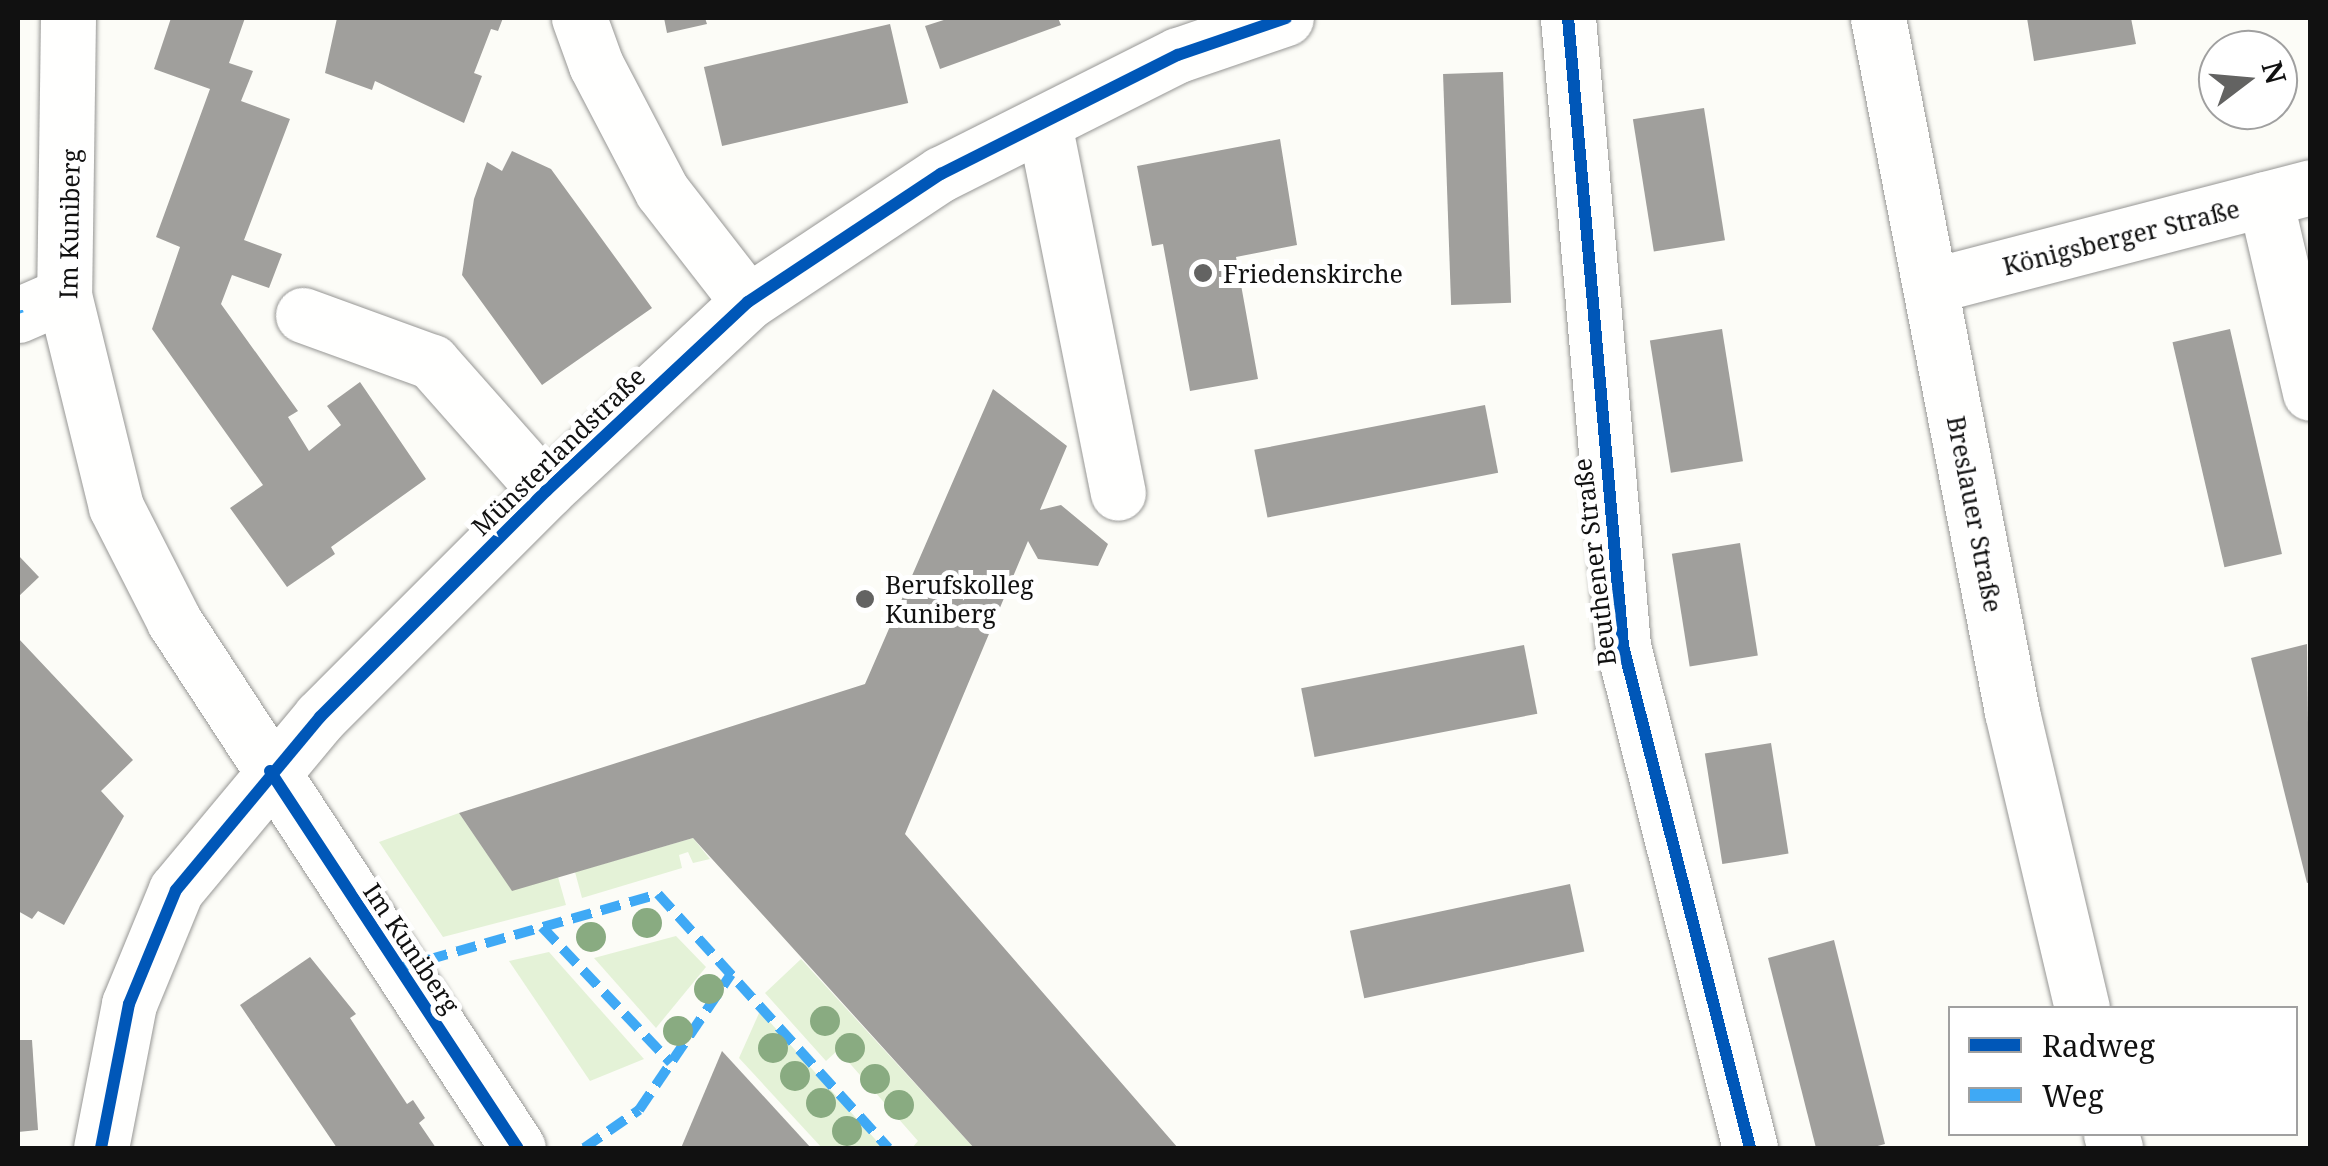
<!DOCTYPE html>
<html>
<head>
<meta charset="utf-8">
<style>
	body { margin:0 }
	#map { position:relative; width:2328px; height:1166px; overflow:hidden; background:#fcfcf7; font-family:"Noto Serif",serif }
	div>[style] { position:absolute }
	.green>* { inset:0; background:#e4f2d7 }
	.building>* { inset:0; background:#a09f9c; transform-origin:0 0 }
	.roads { filter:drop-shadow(0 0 2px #979795) drop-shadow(0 0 2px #979795) }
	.minor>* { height:55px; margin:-27.5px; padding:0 27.5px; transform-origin:27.5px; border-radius:27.5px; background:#fffffe }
	.quiet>* { height:10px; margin-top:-5px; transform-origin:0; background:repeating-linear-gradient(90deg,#3fa9f5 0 20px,transparent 0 30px) }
	.cycleway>* { height:12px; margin:-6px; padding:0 6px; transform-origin:6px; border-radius:6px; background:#0057b8 }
	.trees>* { width:30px; height:30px; margin:-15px; border-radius:50%; background:#89ab81 }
	.dots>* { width:28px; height:28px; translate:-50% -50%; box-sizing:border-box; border:5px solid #fff; border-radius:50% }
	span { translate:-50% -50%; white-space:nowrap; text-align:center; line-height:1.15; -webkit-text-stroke:10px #fff; paint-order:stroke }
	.street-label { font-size:25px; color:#111 }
	.poi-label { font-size:25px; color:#111 }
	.left { translate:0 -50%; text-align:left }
	.frame { position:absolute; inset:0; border:20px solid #111; pointer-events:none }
	.legend { position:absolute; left:1948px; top:1006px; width:350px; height:130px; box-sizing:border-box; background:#fff; border:2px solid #a0a0a0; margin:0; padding:12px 18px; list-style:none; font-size:30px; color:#111 }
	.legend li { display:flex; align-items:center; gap:20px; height:50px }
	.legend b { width:50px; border:2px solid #a0a0a0 }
	.north { position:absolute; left:2198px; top:30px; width:100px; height:100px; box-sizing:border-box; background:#fff; border:2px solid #a0a0a0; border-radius:50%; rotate:74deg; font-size:28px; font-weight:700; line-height:40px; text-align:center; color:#111 }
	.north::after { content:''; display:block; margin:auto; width:35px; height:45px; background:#636362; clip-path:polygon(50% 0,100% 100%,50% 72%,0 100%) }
</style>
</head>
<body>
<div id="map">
	<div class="green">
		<i style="clip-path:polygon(459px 813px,512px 890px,558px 877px,566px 905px,443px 937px,379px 842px)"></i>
		<i style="clip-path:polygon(693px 838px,710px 859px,693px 863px,688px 852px,679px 855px,682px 868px,582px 898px,575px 872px)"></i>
		<i style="clip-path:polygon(676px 936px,706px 967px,656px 1028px,594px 958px)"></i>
		<i style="clip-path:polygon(549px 952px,644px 1059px,590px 1081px,509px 961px)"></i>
		<i style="clip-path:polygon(801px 959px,974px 1148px,912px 1148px,918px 1141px,838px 1050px,826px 1061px,765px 993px)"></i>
		<i style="clip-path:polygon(760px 1011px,883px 1148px,822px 1148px,739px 1058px)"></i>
	</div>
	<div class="building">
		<i style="clip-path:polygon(171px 18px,245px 18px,229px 63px,253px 71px,241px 101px,290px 119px,244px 240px,282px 254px,269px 288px,232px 275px,221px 304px,298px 411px,288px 417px,309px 451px,341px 425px,327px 406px,360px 382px,426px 479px,331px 547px,335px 554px,287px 587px,230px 508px,263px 485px,152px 329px,180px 247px,156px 237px,210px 89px,154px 69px)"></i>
		<i style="clip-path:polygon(337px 18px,503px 18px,498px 31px,491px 29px,474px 73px,482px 76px,464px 123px,375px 81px,372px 90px,325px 73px)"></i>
		<i style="clip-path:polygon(664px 18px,705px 18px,707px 24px,667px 33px)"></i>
		<i style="clip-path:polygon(950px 18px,1058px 18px,1061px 25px,940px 69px,925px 26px)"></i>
		<i style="clip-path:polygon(2027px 18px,2131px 18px,2136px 44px,2034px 61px)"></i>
		<i style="left:890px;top:24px;width:81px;height:191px;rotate:77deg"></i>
		<i style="left:1503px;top:72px;width:231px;height:60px;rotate:88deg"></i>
		<i style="left:1704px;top:108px;width:134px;height:72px;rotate:81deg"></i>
		<i style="clip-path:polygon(1280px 139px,1297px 245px,1236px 257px,1258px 379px,1190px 391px,1163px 244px,1152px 246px,1137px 166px)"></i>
		<i style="clip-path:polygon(512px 151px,551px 169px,652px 308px,542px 385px,462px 275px,474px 199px,487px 162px,502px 171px)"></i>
		<i style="left:1722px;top:329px;width:134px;height:73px;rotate:81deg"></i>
		<i style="left:2230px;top:329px;width:231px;height:59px;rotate:77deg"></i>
		<i style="clip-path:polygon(993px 389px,1067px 446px,1040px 510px,1061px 505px,1108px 544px,1098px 566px,1038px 559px,1028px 541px,905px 834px,1178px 1148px,974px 1148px,693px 838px,512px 891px,459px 813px,865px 684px)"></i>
		<i style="left:1485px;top:405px;width:69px;height:235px;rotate:79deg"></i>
		<i style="left:1740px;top:543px;width:114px;height:69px;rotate:81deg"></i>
		<i style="clip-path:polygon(18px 555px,39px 577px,18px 597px)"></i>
		<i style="clip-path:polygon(18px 638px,133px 760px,101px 791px,124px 816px,64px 925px,38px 911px,32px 919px,18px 911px)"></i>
		<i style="clip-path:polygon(2307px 644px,2310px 882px,2307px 883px,2251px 658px)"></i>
		<i style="left:1524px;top:645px;width:70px;height:227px;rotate:79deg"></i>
		<i style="left:1771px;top:743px;width:112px;height:67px;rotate:81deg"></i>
		<i style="left:1570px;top:884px;width:69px;height:225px;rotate:78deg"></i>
		<i style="clip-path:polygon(1834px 940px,1885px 1144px,1870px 1148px,1816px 1148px,1768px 958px)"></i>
		<i style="clip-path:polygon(310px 957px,356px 1014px,350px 1018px,407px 1104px,413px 1100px,425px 1118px,419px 1123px,436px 1148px,337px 1148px,240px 1005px)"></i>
		<i style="clip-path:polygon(18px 1040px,32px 1040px,38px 1130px,18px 1132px)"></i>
		<i style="clip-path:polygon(722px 1051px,811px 1148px,681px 1148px)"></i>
	</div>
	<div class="roads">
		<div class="minor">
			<i style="left:68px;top:18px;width:277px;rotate:90.8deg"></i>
			<i style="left:64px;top:295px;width:218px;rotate:76.2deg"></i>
			<i style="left:116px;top:507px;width:128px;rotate:63deg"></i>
			<i style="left:174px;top:621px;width:629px;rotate:56.87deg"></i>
			<i style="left:579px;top:18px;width:50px;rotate:70.1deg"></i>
			<i style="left:596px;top:65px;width:142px;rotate:62.4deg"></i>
			<i style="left:662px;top:191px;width:140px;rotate:52.2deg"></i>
			<i style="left:1568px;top:18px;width:630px;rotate:84.99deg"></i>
			<i style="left:1623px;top:646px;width:518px;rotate:75.8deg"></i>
			<i style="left:1878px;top:18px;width:707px;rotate:79.07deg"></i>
			<i style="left:2012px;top:712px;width:304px;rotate:76.7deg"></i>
			<i style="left:1044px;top:123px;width:377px;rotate:78.7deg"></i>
			<i style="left:2265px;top:199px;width:199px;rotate:76.9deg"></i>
			<i style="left:1931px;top:286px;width:392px;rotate:-14.6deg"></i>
			<i style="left:18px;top:315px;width:50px;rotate:-23.5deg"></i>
			<i style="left:303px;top:315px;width:137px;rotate:20deg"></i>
			<i style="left:432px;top:362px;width:172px;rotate:48.5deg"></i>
			<i style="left:2111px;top:1134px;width:15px;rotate:74deg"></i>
			<i style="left:101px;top:1148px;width:147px;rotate:-79deg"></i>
			<i style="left:129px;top:1004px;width:123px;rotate:-67.6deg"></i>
			<i style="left:176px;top:890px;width:225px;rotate:-50.2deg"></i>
			<i style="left:320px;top:717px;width:320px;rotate:-45deg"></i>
			<i style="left:546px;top:491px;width:277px;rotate:-43.1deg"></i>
			<i style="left:748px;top:302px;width:232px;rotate:-33.6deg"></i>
			<i style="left:941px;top:174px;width:265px;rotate:-26.7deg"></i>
			<i style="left:1178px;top:55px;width:114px;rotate:-18.9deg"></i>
		</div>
	</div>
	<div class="quiet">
		<i style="left:18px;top:311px;width:3px;rotate:72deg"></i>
		<i style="left:542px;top:927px;width:187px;rotate:46.5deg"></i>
		<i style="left:399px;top:968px;width:269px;rotate:-15.9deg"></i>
		<i style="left:658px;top:894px;width:343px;rotate:47.8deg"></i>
		<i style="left:584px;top:1148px;width:67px;rotate:-34.6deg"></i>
		<i style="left:639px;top:1110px;width:164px;rotate:-55.9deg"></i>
	</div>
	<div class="cycleway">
		<i style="left:1568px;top:18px;width:630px;rotate:84.99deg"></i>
		<i style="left:1623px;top:646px;width:518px;rotate:75.8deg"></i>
		<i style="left:270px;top:771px;width:451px;rotate:56.7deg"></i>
		<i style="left:101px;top:1148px;width:147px;rotate:-79deg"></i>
		<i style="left:129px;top:1004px;width:123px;rotate:-67.6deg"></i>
		<i style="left:176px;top:890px;width:225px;rotate:-50.2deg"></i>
		<i style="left:320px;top:717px;width:320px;rotate:-45deg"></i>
		<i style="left:546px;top:491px;width:277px;rotate:-43.1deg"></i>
		<i style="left:748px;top:302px;width:232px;rotate:-33.6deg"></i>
		<i style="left:941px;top:174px;width:265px;rotate:-26.7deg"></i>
		<i style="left:1178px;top:55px;width:114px;rotate:-18.9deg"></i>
	</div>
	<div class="trees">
		<i style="left:647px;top:923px"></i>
		<i style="left:591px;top:937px"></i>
		<i style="left:709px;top:989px"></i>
		<i style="left:825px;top:1021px"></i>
		<i style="left:678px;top:1031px"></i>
		<i style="left:773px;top:1048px"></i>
		<i style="left:850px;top:1048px"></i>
		<i style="left:795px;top:1076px"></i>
		<i style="left:875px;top:1079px"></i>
		<i style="left:821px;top:1103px"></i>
		<i style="left:899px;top:1105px"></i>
		<i style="left:847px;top:1131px"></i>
	</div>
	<div class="dots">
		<i style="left:1203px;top:273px;background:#636362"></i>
		<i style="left:865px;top:599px;background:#636362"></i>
	</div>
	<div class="street-label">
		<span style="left:69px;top:224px;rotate:-89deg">Im Kuniberg</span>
		<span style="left:2121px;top:237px;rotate:-14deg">Königsberger Straße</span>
		<span style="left:558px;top:451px;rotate:-44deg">Münsterlandstraße</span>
		<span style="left:1975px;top:514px;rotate:79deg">Breslauer Straße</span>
		<span style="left:1594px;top:562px;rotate:-97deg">Beuthener Straße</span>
		<span style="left:412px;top:948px;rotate:56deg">Im Kuniberg</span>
	</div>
	<div class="poi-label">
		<span class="left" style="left:1223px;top:273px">Friedenskirche</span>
		<span class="left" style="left:885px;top:599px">Berufskolleg<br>Kuniberg</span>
	</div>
	<div class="frame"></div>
	<ul class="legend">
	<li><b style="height:12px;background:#0057b8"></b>Radweg</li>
	<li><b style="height:12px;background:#3fa9f5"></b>Weg</li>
	</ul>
	<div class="north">N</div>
</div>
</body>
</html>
